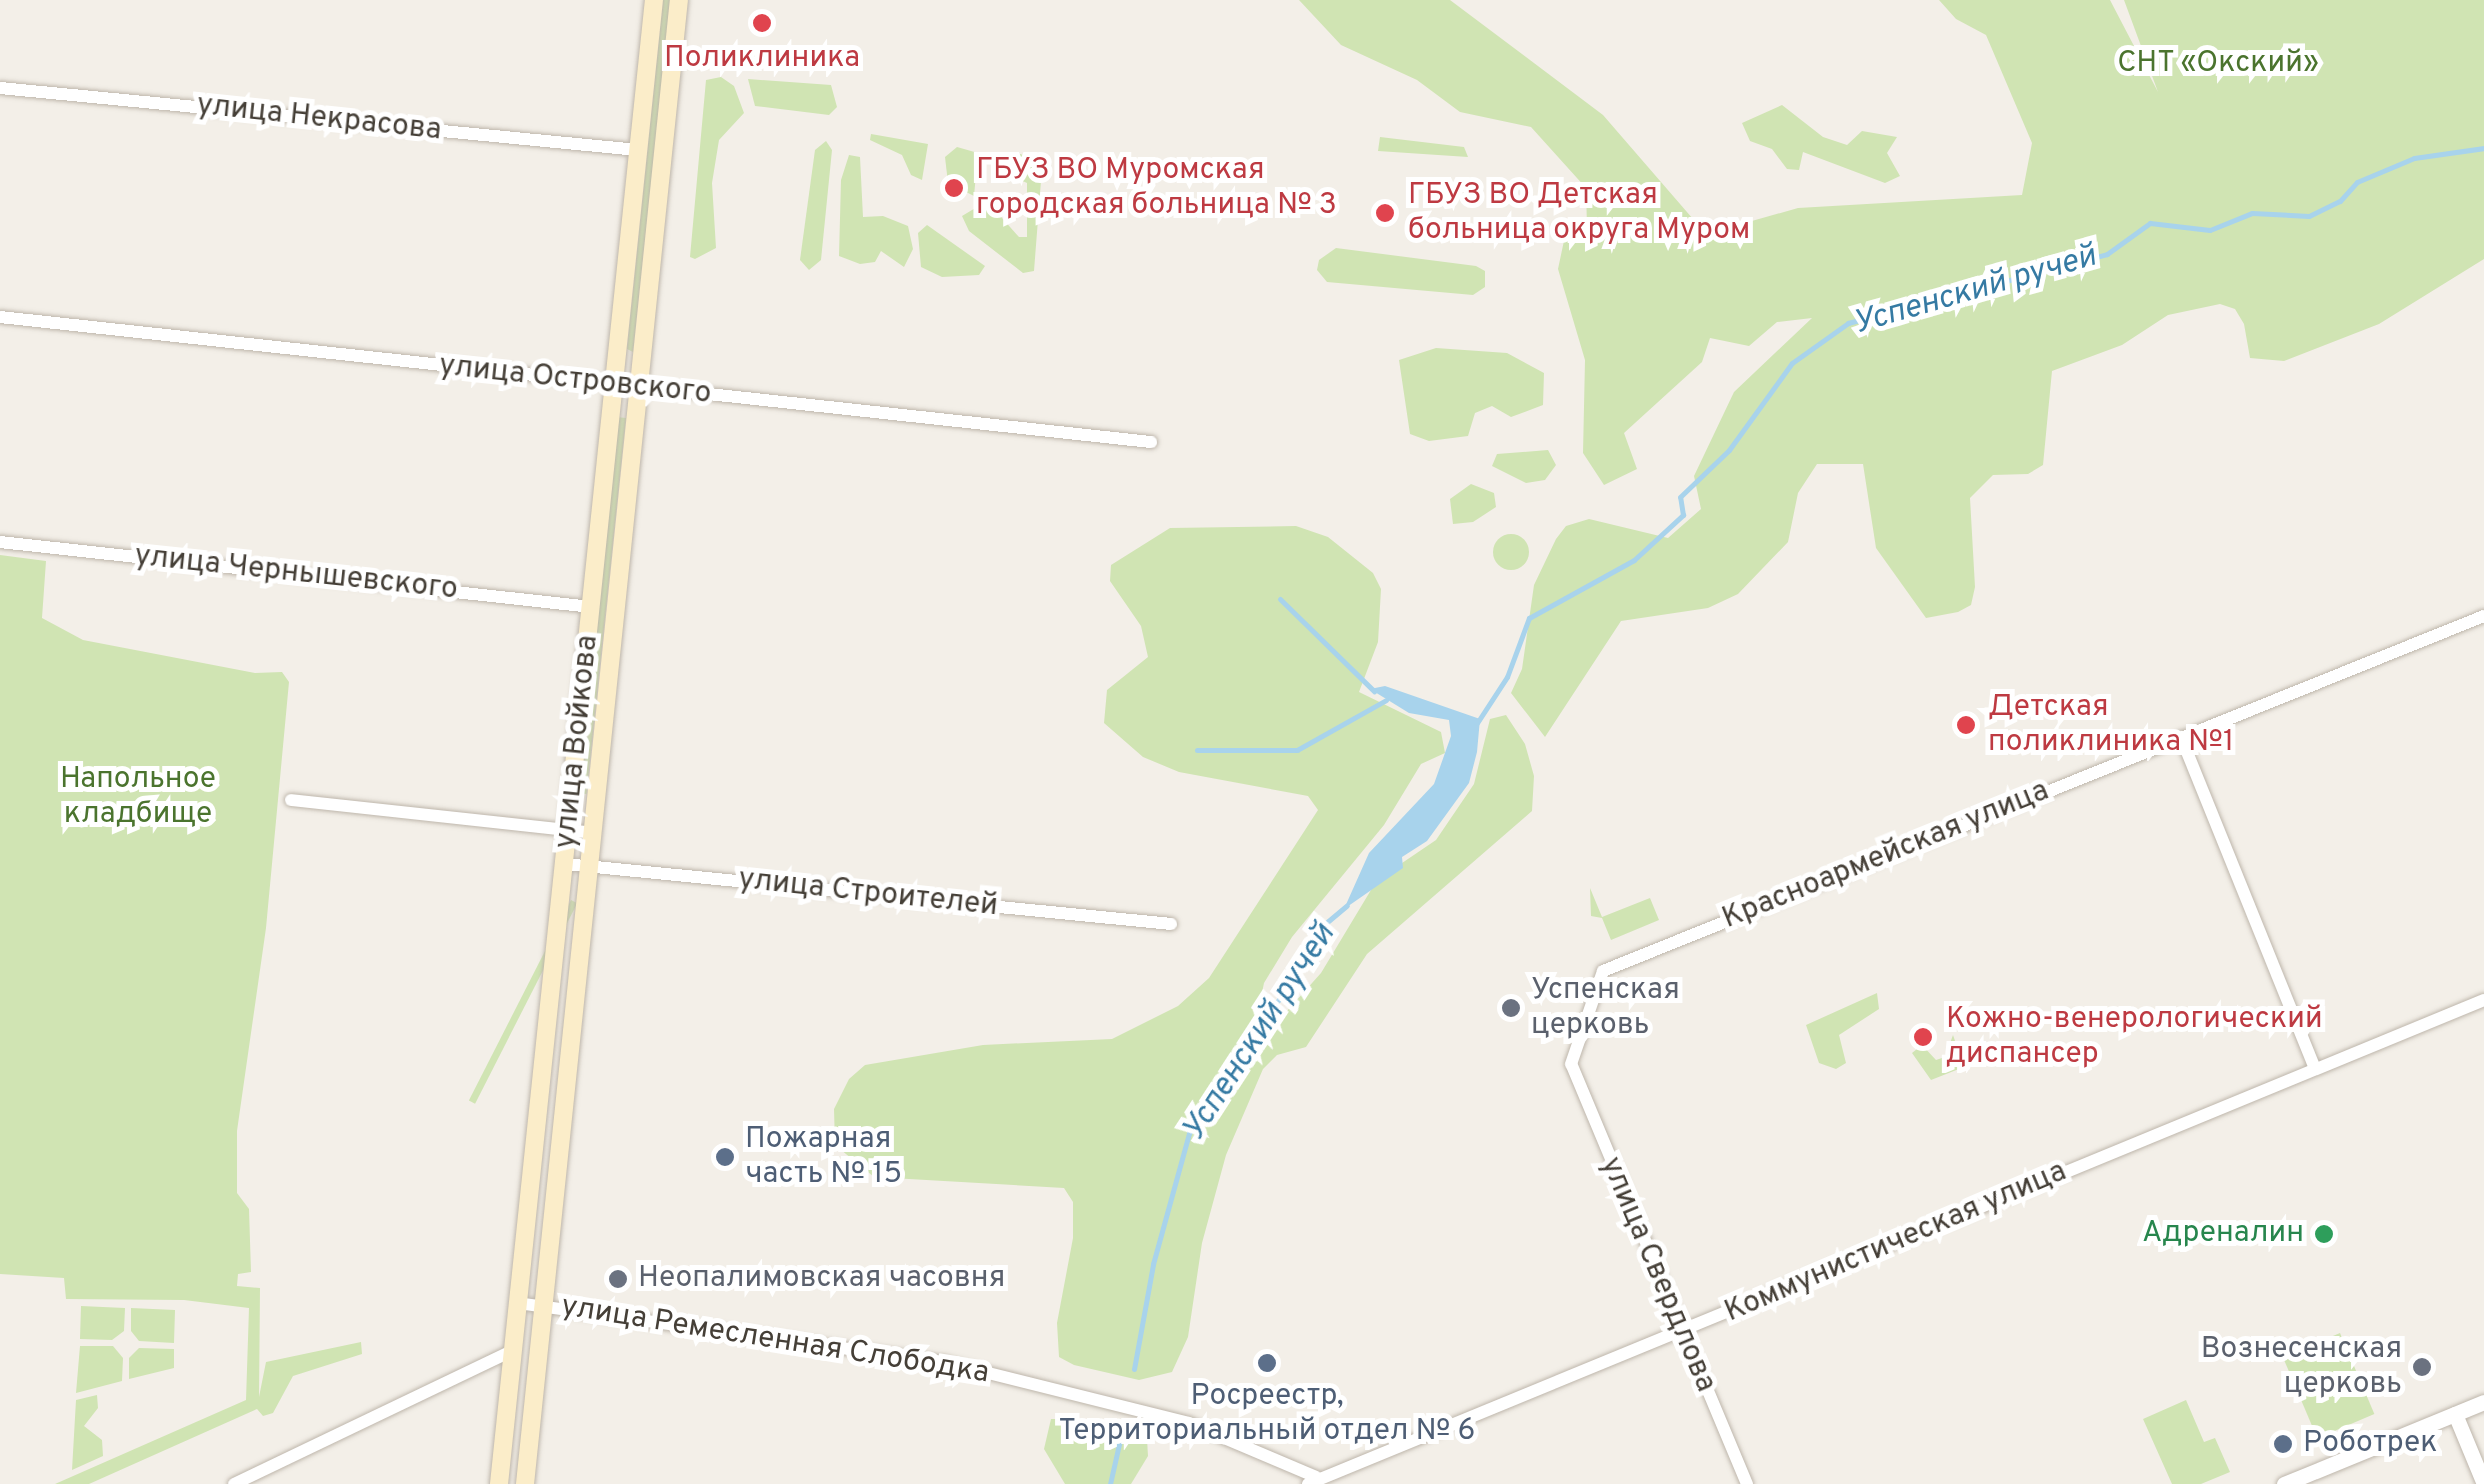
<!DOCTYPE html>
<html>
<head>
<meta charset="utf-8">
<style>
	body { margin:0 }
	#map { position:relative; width:2484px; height:1484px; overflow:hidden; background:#f3efe8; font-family:Overpass,sans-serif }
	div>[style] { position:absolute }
	.green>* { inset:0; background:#d0e4b3; transform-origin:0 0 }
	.round { border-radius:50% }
	.water>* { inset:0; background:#a8d3ec }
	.stream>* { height:5px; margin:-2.5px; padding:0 2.5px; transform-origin:2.5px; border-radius:2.5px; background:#a8d3ec }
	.roads { filter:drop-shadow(0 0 2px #beb6ab) drop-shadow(0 0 2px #beb6ab) }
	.minor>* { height:12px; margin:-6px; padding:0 6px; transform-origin:6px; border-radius:6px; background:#fff }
	.tertiary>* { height:15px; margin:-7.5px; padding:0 7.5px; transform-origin:7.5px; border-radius:7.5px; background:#fff }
	.secondary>* { height:18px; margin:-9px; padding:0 9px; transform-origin:9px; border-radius:9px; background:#fbedc9 }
	.dots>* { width:28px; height:28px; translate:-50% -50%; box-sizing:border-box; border:5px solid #fff; border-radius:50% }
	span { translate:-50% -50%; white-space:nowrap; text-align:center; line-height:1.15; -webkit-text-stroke:10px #fff; paint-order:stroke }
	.health-label { font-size:30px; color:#be3a42 }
	.left { translate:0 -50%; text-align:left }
	.park-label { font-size:30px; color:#4b742e }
	.street-label { font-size:30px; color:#453f37 }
	.worship-label { font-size:30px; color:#5b616d }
	.right { translate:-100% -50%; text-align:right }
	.service-label { font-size:30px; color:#4e5e75 }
	.leisure-label { font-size:30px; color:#27864d }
	.water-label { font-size:32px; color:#357aa3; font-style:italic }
</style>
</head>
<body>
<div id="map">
	<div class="green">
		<i style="clip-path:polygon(663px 0,671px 0,633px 352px,627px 349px)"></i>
		<i style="clip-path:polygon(1299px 0,1450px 0,1603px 115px,1706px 234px,1798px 208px,2022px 195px,2032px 143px,1986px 35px,1956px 19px,1939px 0,2110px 0,2158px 92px,2124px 0,2484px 0,2484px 259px,2379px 324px,2284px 361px,2250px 358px,2244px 324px,2235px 309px,2220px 304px,2168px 315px,2122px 345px,2052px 371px,2043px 465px,2028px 474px,1993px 475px,1970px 498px,1975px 587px,1971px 605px,1958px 612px,1926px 618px,1876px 548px,1863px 464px,1817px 464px,1798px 493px,1788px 542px,1738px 594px,1708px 608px,1621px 621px,1545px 737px,1511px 693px,1522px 669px,1534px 585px,1556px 539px,1566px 526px,1589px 519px,1668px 538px,1701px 509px,1694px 476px,1734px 392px,1812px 318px,1777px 322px,1749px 346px,1710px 338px,1702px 362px,1624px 433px,1637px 469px,1604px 485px,1583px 453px,1585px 360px,1558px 269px,1565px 236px,1587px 228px,1586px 188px,1531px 127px,1460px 112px,1417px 80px,1341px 45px)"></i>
		<i style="clip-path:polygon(721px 77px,734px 86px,744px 113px,719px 140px,712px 183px,716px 248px,695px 259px,690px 257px,706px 80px)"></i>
		<i style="clip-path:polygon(748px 79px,831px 85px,837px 107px,829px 115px,755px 106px)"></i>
		<i style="clip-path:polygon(1782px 105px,1823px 137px,1847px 145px,1862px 131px,1897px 137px,1887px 153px,1900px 176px,1885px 183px,1803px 152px,1799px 170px,1787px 169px,1772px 149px,1750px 141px,1742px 123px)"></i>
		<i style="clip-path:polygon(871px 134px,928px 144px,922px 180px,911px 175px,902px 155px,870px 140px)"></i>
		<i style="clip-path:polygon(1380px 137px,1464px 147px,1468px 157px,1378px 151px)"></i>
		<i style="clip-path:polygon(826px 141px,832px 150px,821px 260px,809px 270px,800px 260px,815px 150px)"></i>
		<i style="clip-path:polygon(957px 147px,978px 153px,974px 196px,948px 183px,945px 157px)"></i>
		<i style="clip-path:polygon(1020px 154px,1038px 159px,1041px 181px,1034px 271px,1023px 273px,969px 231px,962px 216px,987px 201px,1019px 237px,1027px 237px,1027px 183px,992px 167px,993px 159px)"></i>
		<i style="clip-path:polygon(849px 155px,860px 157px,863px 217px,883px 216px,908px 226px,913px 249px,904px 267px,881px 251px,875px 262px,860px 264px,839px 256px,841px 180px)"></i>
		<i style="clip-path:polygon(927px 225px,985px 266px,979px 275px,942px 277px,921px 267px,918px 233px)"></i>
		<i style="clip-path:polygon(1336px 248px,1476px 266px,1485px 271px,1485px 287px,1473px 295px,1327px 282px,1317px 270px,1319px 260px)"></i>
		<i style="clip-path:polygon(1436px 348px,1507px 353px,1544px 373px,1543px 405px,1511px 417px,1492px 406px,1475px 413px,1468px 436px,1429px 441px,1410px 434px,1399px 360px)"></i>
		<i style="left:626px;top:418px;width:378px;height:7px;rotate:96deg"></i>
		<i style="clip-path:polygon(1548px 450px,1556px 465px,1545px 480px,1526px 483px,1492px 466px,1497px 454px)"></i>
		<i style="clip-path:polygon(1471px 484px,1494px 493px,1496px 507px,1473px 522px,1453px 524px,1450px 499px)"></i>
		<i style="clip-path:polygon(1296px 526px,1328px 537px,1373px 573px,1381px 589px,1378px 642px,1359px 692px,1441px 732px,1445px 753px,1421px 764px,1384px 825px,1292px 937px,1264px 983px,1256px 1022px,1273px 1022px,1287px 1011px,1321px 973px,1377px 880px,1436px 840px,1474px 784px,1490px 719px,1506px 715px,1525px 744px,1534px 776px,1532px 811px,1367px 954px,1306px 1047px,1277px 1055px,1263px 1069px,1226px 1155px,1202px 1243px,1188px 1337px,1172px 1372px,1139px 1380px,1074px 1365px,1059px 1357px,1057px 1323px,1073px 1238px,1073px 1202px,1064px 1188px,874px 1177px,835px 1145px,834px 1109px,849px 1079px,865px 1065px,983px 1045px,1112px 1039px,1178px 1006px,1209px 978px,1318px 810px,1308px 796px,1179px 772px,1143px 757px,1104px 723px,1107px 690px,1148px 657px,1141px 626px,1110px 581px,1111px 565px,1170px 528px)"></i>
		<i class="round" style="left:1493px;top:534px;width:36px;height:36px"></i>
		<i style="clip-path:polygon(0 555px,46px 561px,42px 618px,83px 640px,255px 673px,282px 672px,289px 682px,266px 928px,237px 1131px,237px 1193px,249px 1209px,251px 1272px,238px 1274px,237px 1286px,260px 1288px,259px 1397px,266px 1362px,361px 1342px,362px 1354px,293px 1376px,273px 1413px,263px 1416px,257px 1409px,89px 1484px,55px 1484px,246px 1400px,249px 1308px,184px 1300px,66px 1299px,64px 1278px,0 1274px)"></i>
		<i style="clip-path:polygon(1590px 888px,1602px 917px,1650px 898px,1659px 920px,1611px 940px,1602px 918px,1591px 916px)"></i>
		<i style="left:571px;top:900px;width:7px;height:225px;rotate:27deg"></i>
		<i style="clip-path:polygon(1877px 993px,1879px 1009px,1839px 1035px,1846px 1063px,1836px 1069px,1819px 1063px,1806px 1025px)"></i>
		<i style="clip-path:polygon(1953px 1035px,1964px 1067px,1931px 1080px,1912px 1053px,1922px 1045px,1936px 1060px,1945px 1057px)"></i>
		<i style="clip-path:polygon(81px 1306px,125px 1308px,124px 1331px,112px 1340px,80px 1339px)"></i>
		<i style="clip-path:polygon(131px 1308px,175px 1310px,174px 1343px,139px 1341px,131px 1331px)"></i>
		<i style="left:2340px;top:1333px;width:88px;height:62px;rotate:67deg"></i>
		<i style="clip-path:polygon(80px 1346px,113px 1346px,123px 1358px,122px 1381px,76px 1393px)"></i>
		<i style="clip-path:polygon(139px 1348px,174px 1349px,174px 1368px,129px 1379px,129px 1358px)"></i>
		<i style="clip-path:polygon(97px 1395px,98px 1408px,84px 1426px,102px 1440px,103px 1456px,72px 1470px,76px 1400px)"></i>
		<i style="clip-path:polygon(2186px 1400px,2204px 1442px,2215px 1438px,2230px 1472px,2201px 1484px,2172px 1484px,2143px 1419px)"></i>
		<i style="clip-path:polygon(1051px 1419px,1082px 1419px,1147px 1439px,1148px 1456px,1131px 1484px,1065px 1484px,1044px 1449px)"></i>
	</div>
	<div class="water">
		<i style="clip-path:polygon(1385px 686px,1480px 719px,1477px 752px,1469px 783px,1427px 841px,1402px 857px,1403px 868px,1344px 909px,1369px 853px,1434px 784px,1451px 736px,1449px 720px,1409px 713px,1370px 689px)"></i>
	</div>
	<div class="stream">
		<i style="left:1280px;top:599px;width:132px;rotate:44.4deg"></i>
		<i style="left:1477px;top:723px;width:55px;rotate:-56.9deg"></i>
		<i style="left:1507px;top:677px;width:63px;rotate:-69.6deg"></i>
		<i style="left:1529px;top:618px;width:120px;rotate:-28.9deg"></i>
		<i style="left:1634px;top:560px;width:67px;rotate:-42.6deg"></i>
		<i style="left:1683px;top:515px;width:18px;rotate:-99deg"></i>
		<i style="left:1680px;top:497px;width:68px;rotate:-43.8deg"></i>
		<i style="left:1729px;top:450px;width:107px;rotate:-54.1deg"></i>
		<i style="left:1792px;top:363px;width:69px;rotate:-35.5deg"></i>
		<i style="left:1848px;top:323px;width:268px;rotate:-14.9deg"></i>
		<i style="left:2107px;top:254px;width:53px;rotate:-35.8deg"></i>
		<i style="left:2150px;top:223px;width:60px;rotate:6.7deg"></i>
		<i style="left:2210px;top:230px;width:45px;rotate:-22deg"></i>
		<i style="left:2252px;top:213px;width:57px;rotate:3deg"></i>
		<i style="left:2309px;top:216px;width:34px;rotate:-26deg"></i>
		<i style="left:2340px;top:201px;width:25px;rotate:-48deg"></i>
		<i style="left:2357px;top:182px;width:62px;rotate:-22.8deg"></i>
		<i style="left:2414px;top:158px;width:71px;rotate:-8.1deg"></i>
		<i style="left:1197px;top:750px;width:100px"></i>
		<i style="left:1297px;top:750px;width:102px;rotate:-29.3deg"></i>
		<i style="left:1134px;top:1369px;width:107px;rotate:-79.7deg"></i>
		<i style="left:1153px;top:1264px;width:136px;rotate:-74.6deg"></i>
		<i style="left:1189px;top:1133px;width:220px;rotate:-56.1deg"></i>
		<i style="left:1312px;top:950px;width:23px;rotate:-70deg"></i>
		<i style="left:1320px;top:928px;width:35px;rotate:-40deg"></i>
		<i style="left:1110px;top:1484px;width:50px;rotate:-77.3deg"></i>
	</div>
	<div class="roads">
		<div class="minor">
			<i style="left:0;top:88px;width:641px;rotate:5.55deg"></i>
			<i style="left:0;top:317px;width:1158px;rotate:6.2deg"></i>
			<i style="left:0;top:542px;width:596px;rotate:6.27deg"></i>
			<i style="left:2181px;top:737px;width:357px;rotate:68deg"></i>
			<i style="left:291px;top:800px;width:304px;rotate:6.2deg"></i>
			<i style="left:565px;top:864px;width:609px;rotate:5.65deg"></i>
			<i style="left:517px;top:1303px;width:431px;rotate:7.9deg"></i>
			<i style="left:944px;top:1362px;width:252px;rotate:14deg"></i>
			<i style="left:1189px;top:1423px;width:138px;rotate:23deg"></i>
			<i style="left:234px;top:1484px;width:308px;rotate:-25.6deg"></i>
			<i style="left:1308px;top:1484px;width:1272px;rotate:-22.37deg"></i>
			<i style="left:1747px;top:1484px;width:455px;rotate:-112.7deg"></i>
			<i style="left:1571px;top:1064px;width:98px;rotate:-71deg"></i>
			<i style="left:1603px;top:971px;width:950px;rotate:-21.95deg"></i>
		</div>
		<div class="tertiary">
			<i style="left:2455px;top:1414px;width:76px;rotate:67.5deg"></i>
			<i style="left:2284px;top:1484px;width:216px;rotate:-22.3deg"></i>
		</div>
		<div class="secondary">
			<i style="left:499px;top:1484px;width:1492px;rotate:-84.04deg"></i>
			<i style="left:525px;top:1484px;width:1492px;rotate:-84.08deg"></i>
		</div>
	</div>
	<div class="dots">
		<i style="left:762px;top:23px;background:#e0444e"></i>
		<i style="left:954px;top:188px;background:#e0444e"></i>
		<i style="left:1385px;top:213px;background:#e0444e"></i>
		<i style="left:1966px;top:725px;background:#e0444e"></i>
		<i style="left:1511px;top:1008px;background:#6b7280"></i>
		<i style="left:1923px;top:1037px;background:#e0444e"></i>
		<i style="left:725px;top:1157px;background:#5c6f8a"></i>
		<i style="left:2324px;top:1234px;background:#2e9e5b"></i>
		<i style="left:618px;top:1279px;background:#6b7280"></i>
		<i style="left:1267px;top:1363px;background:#5c6f8a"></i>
		<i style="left:2422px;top:1367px;background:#6b7280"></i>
		<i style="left:2283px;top:1444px;background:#5c6f8a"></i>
	</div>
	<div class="health-label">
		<span style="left:762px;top:59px">Поликлиника</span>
		<span class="left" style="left:976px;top:188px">ГБУЗ ВО Муромская<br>городская больница № 3</span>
		<span class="left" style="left:1408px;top:213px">ГБУЗ ВО Детская<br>больница округа Муром</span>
		<span class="left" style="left:1988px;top:725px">Детская<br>поликлиника №1</span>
		<span class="left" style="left:1946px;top:1037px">Кожно-венерологический<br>диспансер</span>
	</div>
	<div class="park-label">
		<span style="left:2218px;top:64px">СНТ «Окский»</span>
		<span style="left:138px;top:797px">Напольное<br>кладбище</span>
	</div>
	<div class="street-label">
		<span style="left:319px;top:119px;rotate:6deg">улица Некрасова</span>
		<span style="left:575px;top:381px;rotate:6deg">улица Островского</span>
		<span style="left:296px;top:574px;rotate:6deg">улица Чернышевского</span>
		<span style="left:578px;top:742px;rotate:-84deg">улица Войкова</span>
		<span style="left:1886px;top:856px;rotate:-22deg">Красноармейская улица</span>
		<span style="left:868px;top:894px;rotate:6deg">улица Строителей</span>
		<span style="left:1896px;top:1243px;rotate:-23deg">Коммунистическая улица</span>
		<span style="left:1657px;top:1275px;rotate:67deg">улица Свердлова</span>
		<span style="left:775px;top:1341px;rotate:9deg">улица Ремесленная Слободка</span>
	</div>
	<div class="worship-label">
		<span class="left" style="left:1531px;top:1008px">Успенская<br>церковь</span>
		<span class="left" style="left:638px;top:1279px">Неопалимовская часовня</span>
		<span class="right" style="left:2402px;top:1367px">Вознесенская<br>церковь</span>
	</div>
	<div class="service-label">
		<span class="left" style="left:745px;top:1157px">Пожарная<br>часть № 15</span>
		<span style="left:1267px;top:1414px">Росреестр,<br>Территориальный отдел № 6</span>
		<span class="left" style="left:2303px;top:1444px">Роботрек</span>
	</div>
	<div class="leisure-label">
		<span class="right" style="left:2304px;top:1234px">Адреналин</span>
	</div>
	<div class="water-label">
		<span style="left:1975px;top:291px;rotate:-16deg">Успенский ручей</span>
		<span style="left:1260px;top:1033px;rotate:-57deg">Успенский ручей</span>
	</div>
</div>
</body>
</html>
